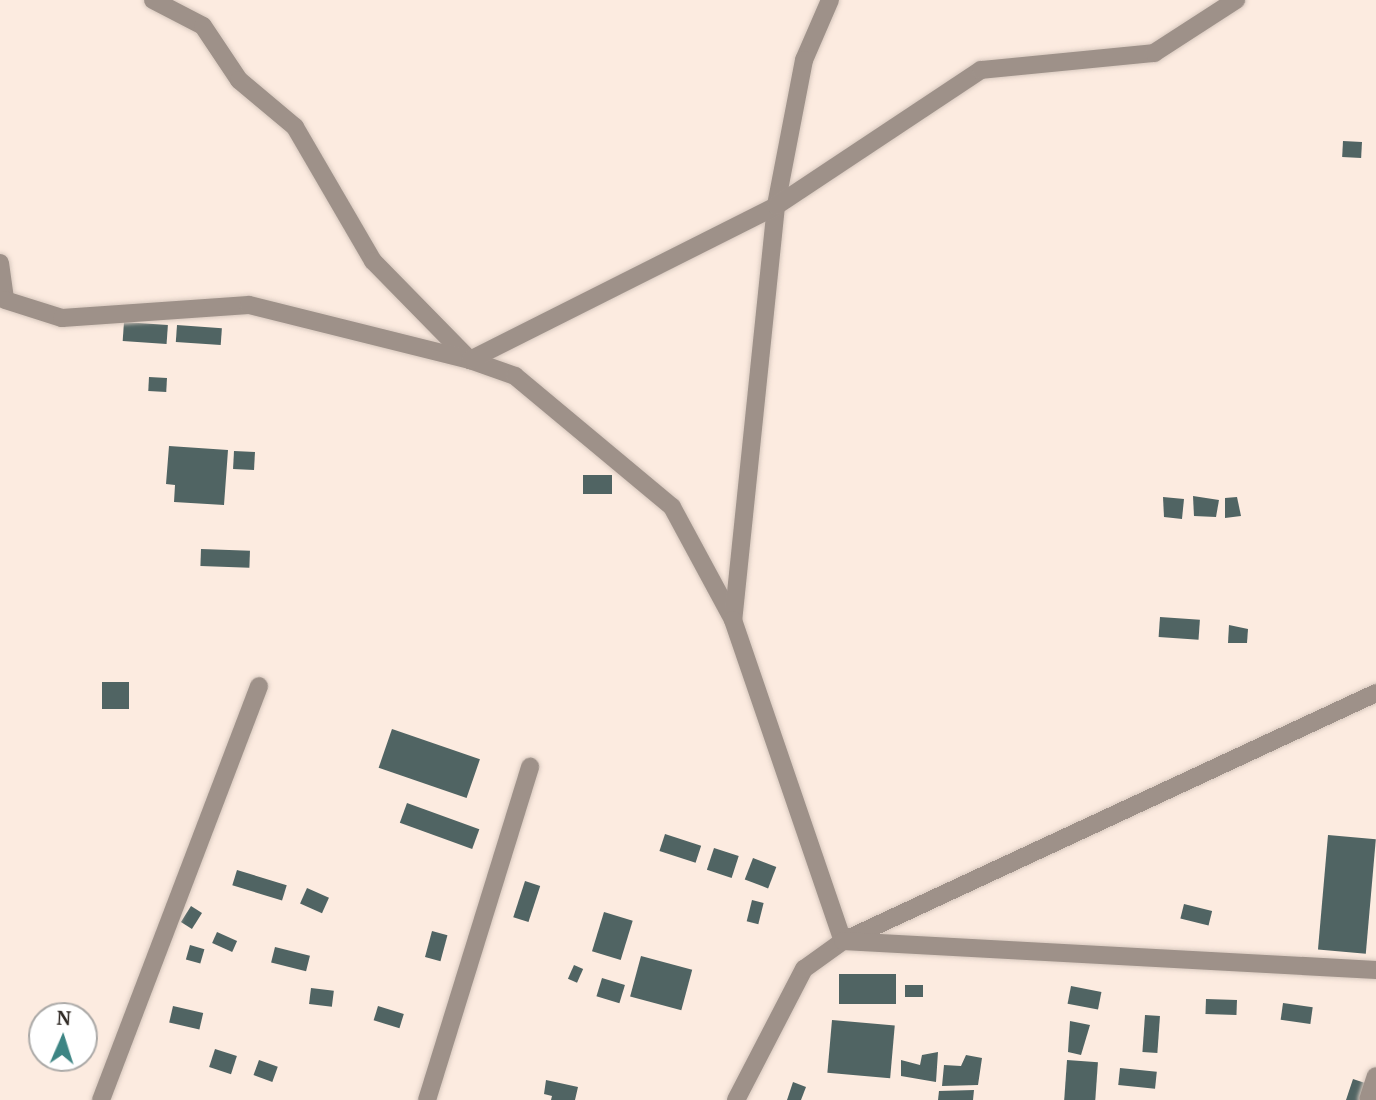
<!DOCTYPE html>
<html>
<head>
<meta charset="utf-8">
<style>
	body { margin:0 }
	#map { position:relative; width:1376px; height:1100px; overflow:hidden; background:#fcebe0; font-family:"PT Serif",serif }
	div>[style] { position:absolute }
	.building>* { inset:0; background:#506463; transform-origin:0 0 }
	.roads { filter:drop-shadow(0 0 2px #d7c8be) drop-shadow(0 0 2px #d7c8be) }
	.minor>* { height:18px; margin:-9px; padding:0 9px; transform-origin:9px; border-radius:9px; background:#9e9189 }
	span { translate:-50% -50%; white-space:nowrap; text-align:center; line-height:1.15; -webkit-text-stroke:7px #fff; paint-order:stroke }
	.north { position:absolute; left:28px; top:1002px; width:70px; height:70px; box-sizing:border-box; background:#fff; border:2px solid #aba9a7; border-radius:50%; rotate:3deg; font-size:19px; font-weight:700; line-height:28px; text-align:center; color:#2e2823 }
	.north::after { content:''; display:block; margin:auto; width:24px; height:32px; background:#3d8584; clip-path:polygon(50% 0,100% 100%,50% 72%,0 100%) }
</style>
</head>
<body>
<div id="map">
	<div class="building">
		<i style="left:1343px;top:141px;width:19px;height:16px;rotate:3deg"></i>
		<i style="left:124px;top:322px;width:44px;height:19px;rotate:4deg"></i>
		<i style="left:177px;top:325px;width:45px;height:17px;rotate:4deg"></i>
		<i style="left:149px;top:377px;width:18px;height:14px;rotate:3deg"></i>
		<i style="clip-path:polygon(169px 446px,228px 450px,224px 505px,174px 502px,175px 485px,166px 484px)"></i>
		<i style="left:234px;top:451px;width:21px;height:18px;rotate:3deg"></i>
		<i style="left:612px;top:475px;width:19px;height:29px;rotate:90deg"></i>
		<i style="clip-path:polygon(1193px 496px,1219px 500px,1216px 517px,1194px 516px)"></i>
		<i style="clip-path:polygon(1163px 497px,1184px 499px,1182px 519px,1164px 517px)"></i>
		<i style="clip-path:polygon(1237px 497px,1241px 516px,1225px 518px,1225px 498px)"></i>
		<i style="left:201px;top:549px;width:49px;height:17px;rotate:2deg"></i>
		<i style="left:1160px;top:617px;width:40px;height:20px;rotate:4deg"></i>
		<i style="clip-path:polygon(1229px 625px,1248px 629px,1247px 643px,1228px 643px)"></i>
		<i style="left:102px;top:682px;width:27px;height:27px"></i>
		<i style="left:392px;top:729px;width:93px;height:41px;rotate:19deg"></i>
		<i style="left:407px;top:803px;width:77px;height:21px;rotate:20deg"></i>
		<i style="left:665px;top:834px;width:38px;height:18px;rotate:18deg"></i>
		<i style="left:1328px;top:835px;width:48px;height:115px;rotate:5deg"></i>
		<i style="left:714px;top:848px;width:26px;height:23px;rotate:18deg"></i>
		<i style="left:753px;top:858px;width:25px;height:23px;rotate:21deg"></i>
		<i style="left:237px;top:870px;width:52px;height:16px;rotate:17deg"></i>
		<i style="left:525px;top:881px;width:16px;height:38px;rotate:18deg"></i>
		<i style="left:307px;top:888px;width:24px;height:17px;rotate:24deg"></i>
		<i style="left:752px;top:900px;width:12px;height:22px;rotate:14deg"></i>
		<i style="left:1184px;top:904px;width:29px;height:15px;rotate:14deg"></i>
		<i style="left:191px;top:906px;width:13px;height:19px;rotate:32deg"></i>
		<i style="left:604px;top:912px;width:30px;height:41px;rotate:17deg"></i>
		<i style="left:432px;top:931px;width:16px;height:27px;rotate:15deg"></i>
		<i style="left:217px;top:932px;width:22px;height:12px;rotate:24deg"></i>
		<i style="left:190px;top:945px;width:15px;height:15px;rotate:16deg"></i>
		<i style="left:275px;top:947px;width:36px;height:16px;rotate:14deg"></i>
		<i style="left:641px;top:956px;width:53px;height:42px;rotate:15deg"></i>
		<i style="left:574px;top:965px;width:10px;height:15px;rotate:24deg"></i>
		<i style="left:839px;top:974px;width:57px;height:30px"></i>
		<i style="left:602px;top:978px;width:24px;height:19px;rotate:17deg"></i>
		<i style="left:923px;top:985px;width:12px;height:18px;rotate:90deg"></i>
		<i style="left:1071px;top:986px;width:31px;height:18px;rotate:11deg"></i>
		<i style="left:311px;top:988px;width:23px;height:16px;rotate:7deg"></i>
		<i style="left:1206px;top:999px;width:31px;height:15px;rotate:2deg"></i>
		<i style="left:1283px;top:1003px;width:30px;height:17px;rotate:8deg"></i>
		<i style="left:173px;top:1006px;width:31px;height:17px;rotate:13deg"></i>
		<i style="left:378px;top:1006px;width:27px;height:15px;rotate:17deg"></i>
		<i style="left:1145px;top:1015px;width:15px;height:37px;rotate:4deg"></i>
		<i style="left:832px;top:1020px;width:63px;height:53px;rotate:5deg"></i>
		<i style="clip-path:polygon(1070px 1021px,1090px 1025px,1081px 1055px,1068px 1052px)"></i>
		<i style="left:215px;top:1049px;width:23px;height:19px;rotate:18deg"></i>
		<i style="clip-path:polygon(938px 1052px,936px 1082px,901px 1076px,901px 1060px,920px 1065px,922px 1055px)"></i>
		<i style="clip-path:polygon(966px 1055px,982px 1058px,978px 1085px,942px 1086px,944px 1065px,961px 1066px)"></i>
		<i style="left:259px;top:1060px;width:20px;height:16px;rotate:20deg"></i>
		<i style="left:1067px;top:1060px;width:31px;height:40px;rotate:4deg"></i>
		<i style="left:1120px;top:1068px;width:37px;height:17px;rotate:6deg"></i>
		<i style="clip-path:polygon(1353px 1079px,1365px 1083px,1359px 1100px,1346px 1100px)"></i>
		<i style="clip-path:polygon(546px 1080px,578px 1087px,575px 1100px,551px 1100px,552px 1096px,544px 1094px)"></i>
		<i style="clip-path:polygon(793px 1082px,806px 1087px,801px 1100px,787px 1100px)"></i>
		<i style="clip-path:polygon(974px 1090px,973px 1100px,938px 1100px,939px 1091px)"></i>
	</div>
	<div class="roads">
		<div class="minor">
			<i style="left:153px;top:0;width:56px;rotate:27.5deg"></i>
			<i style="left:203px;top:26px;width:65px;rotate:56.3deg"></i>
			<i style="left:239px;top:80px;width:73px;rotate:40deg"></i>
			<i style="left:295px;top:127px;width:155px;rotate:59.8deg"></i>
			<i style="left:373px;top:261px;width:139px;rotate:45.6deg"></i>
			<i style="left:470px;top:360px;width:48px;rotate:19.6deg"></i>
			<i style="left:515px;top:376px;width:204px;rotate:39.8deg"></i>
			<i style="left:672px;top:507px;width:128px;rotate:61.6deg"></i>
			<i style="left:830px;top:0;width:65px;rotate:113.4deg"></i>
			<i style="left:804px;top:60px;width:149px;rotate:100.9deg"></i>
			<i style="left:776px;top:206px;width:416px;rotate:95.9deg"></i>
			<i style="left:733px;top:620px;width:339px;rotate:71.1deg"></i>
			<i style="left:843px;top:941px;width:588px;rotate:-24.95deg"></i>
			<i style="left:0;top:263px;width:37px;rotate:82deg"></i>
			<i style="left:5px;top:300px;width:60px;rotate:17.5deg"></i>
			<i style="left:62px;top:318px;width:187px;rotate:-4deg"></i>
			<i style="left:249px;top:305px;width:228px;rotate:14deg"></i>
			<i style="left:470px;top:360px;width:343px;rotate:-26.7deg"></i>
			<i style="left:776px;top:206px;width:246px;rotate:-33.6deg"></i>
			<i style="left:981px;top:70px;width:174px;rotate:-5.6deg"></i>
			<i style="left:1154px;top:53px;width:98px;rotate:-32.9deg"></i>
			<i style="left:101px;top:1100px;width:443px;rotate:-69.1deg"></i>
			<i style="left:427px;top:1100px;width:349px;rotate:-72.8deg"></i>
			<i style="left:736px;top:1100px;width:148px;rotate:-62.6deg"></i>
			<i style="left:804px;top:969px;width:48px;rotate:-35.7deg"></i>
			<i style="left:843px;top:941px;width:534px;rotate:3.11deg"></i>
			<i style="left:1368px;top:1100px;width:25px;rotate:-72deg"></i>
		</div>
	</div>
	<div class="north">N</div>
</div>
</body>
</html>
